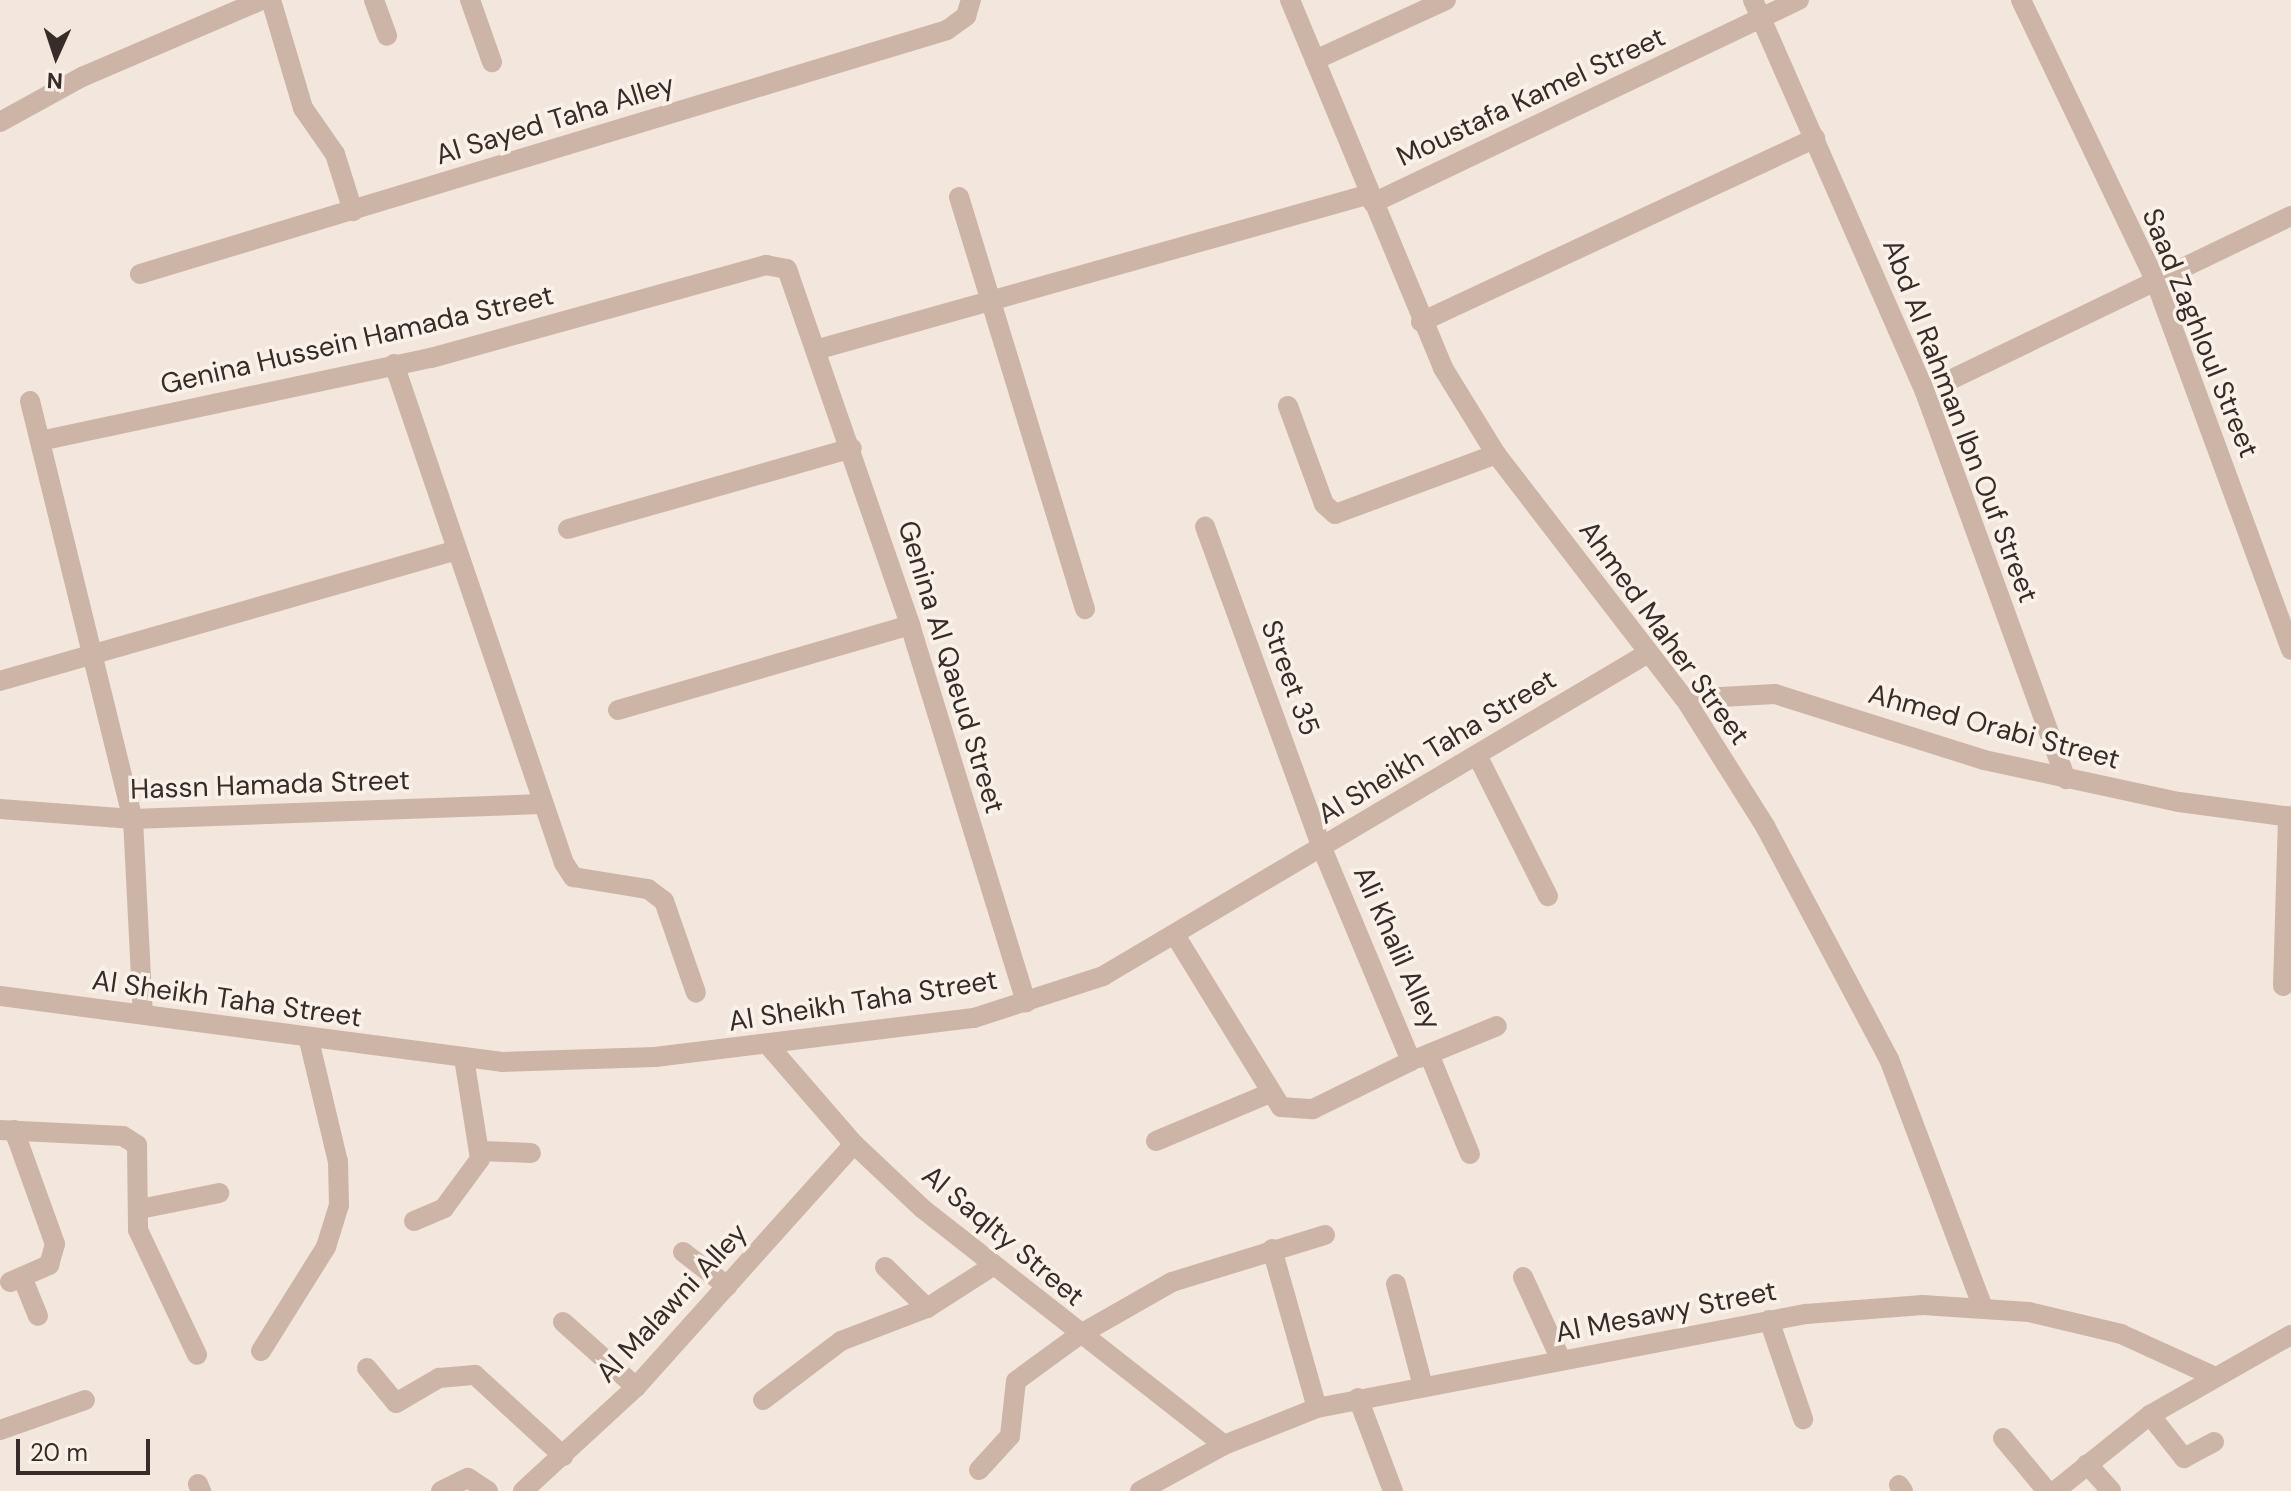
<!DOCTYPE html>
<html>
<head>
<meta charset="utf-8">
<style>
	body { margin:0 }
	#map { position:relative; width:2291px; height:1491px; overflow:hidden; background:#f3e6dc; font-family:"DM Sans",sans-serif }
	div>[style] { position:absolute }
	.minor>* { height:20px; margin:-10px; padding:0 10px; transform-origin:10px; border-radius:10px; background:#ccb5a7 }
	span { translate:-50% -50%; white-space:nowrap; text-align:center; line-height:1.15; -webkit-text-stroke:7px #faf1e8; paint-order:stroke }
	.street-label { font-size:28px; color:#382c28 }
	.north { position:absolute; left:16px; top:16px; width:80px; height:80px; -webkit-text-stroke:6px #faf1e8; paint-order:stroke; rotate:183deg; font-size:22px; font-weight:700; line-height:32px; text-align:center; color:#382c28 }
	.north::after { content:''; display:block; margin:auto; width:28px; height:36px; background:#382c28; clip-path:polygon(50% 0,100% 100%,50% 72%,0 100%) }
	.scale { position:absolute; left:16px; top:1439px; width:134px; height:36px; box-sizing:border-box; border:4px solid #382c28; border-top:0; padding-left:10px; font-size:24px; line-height:28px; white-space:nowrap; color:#382c28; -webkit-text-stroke:6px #faf1e8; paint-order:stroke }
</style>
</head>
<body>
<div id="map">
	<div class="minor">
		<i style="left:271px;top:0;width:113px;rotate:73.5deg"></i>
		<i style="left:303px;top:108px;width:56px;rotate:55.2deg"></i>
		<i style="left:335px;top:154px;width:60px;rotate:72.5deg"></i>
		<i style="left:374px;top:0;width:38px;rotate:70deg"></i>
		<i style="left:470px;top:0;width:66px;rotate:70.5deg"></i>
		<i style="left:1290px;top:0;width:399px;rotate:67.4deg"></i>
		<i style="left:1443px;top:368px;width:101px;rotate:58.4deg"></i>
		<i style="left:1496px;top:454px;width:309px;rotate:52.4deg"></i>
		<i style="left:1685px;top:699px;width:150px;rotate:57.8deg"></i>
		<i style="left:1765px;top:826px;width:264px;rotate:62deg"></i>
		<i style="left:1889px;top:1059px;width:263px;rotate:69.3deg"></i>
		<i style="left:1753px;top:0;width:428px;rotate:66.3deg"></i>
		<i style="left:1925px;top:392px;width:412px;rotate:70deg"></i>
		<i style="left:2021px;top:0;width:310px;rotate:64.4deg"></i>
		<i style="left:2155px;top:280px;width:394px;rotate:69.8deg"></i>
		<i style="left:1315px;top:60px;width:144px;rotate:-24.6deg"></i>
		<i style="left:0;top:122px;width:94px;rotate:-28.8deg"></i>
		<i style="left:82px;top:77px;width:196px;rotate:-23.2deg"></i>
		<i style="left:959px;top:197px;width:431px;rotate:73deg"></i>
		<i style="left:1373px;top:203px;width:472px;rotate:-25.5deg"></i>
		<i style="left:140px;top:274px;width:843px;rotate:-16.82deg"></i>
		<i style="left:947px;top:30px;width:24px;rotate:-36deg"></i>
		<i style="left:966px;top:16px;width:17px;rotate:-73deg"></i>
		<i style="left:1421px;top:322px;width:435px;rotate:-25deg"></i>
		<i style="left:819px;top:349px;width:572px;rotate:-15.71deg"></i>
		<i style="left:394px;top:364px;width:527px;rotate:71.19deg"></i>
		<i style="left:564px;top:863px;width:17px;rotate:57deg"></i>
		<i style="left:573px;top:877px;width:76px;rotate:9.1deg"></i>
		<i style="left:648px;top:889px;width:20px;rotate:37deg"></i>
		<i style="left:664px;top:901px;width:97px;rotate:70.8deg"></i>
		<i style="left:1925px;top:392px;width:406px;rotate:-25.7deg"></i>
		<i style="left:30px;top:401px;width:431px;rotate:76.2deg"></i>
		<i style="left:133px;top:819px;width:195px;rotate:87.1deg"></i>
		<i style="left:1288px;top:406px;width:104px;rotate:69.8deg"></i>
		<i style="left:1324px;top:504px;width:15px;rotate:42deg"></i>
		<i style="left:1335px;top:514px;width:172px;rotate:-20.4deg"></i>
		<i style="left:40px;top:441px;width:400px;rotate:-12deg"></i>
		<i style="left:431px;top:358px;width:348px;rotate:-15.5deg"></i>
		<i style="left:766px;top:265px;width:21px;rotate:11deg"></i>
		<i style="left:787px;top:269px;width:377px;rotate:70.9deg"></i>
		<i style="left:910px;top:625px;width:395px;rotate:72.9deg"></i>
		<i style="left:568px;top:529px;width:295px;rotate:-15.9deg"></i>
		<i style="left:0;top:681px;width:475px;rotate:-16deg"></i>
		<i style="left:1685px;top:699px;width:90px;rotate:-3.2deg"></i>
		<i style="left:1775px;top:694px;width:219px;rotate:17.5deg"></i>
		<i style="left:1984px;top:760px;width:199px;rotate:12.2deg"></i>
		<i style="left:2179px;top:802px;width:113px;rotate:7.6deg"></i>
		<i style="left:618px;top:710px;width:304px;rotate:-16.2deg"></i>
		<i style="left:1477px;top:755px;width:158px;rotate:63.3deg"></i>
		<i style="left:0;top:809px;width:133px;rotate:4.3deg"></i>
		<i style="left:133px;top:819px;width:409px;rotate:-2.1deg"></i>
		<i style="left:1175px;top:935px;width:202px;rotate:58.4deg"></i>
		<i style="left:1281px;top:1107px;width:32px;rotate:4deg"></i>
		<i style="left:1313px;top:1109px;width:109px;rotate:-26.1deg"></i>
		<i style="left:1411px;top:1061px;width:231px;rotate:-112.7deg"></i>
		<i style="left:1322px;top:848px;width:342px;rotate:-110deg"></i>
		<i style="left:2283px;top:986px;width:170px;rotate:-88.3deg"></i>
		<i style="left:0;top:996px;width:506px;rotate:7.49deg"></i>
		<i style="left:502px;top:1062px;width:153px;rotate:-1.9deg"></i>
		<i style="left:655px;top:1057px;width:321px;rotate:-7deg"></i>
		<i style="left:974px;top:1018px;width:136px;rotate:-18deg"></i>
		<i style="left:1103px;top:976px;width:630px;rotate:-30.64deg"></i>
		<i style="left:769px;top:1046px;width:130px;rotate:49.1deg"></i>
		<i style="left:854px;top:1144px;width:95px;rotate:43.3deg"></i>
		<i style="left:923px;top:1209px;width:382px;rotate:38.1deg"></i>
		<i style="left:1429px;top:1054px;width:108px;rotate:67.7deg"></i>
		<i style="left:1419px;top:1058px;width:84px;rotate:-22.3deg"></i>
		<i style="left:0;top:1130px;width:123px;rotate:2.8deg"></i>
		<i style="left:123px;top:1136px;width:17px;rotate:33deg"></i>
		<i style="left:137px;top:1145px;width:85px;rotate:89.3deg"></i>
		<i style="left:138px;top:1230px;width:138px;rotate:64.7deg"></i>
		<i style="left:1156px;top:1141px;width:124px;rotate:-22.8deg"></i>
		<i style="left:482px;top:1151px;width:49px;rotate:2.3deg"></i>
		<i style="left:140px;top:1209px;width:81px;rotate:-11.4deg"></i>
		<i style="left:414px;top:1221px;width:33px;rotate:-23deg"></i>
		<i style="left:444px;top:1208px;width:61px;rotate:-53.7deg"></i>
		<i style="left:480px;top:1159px;width:102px;rotate:-99deg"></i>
		<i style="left:1272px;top:1249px;width:165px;rotate:74.2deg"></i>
		<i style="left:683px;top:1252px;width:56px;rotate:37.7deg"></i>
		<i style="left:885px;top:1267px;width:59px;rotate:44.3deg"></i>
		<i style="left:22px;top:1277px;width:42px;rotate:67.7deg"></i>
		<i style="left:1523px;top:1277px;width:91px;rotate:65.4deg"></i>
		<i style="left:10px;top:1282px;width:43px;rotate:-23.6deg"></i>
		<i style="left:49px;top:1265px;width:22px;rotate:-74deg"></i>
		<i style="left:55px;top:1244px;width:121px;rotate:-109.8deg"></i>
		<i style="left:1396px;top:1284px;width:106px;rotate:75.2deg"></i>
		<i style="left:1769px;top:1320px;width:105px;rotate:71deg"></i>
		<i style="left:563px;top:1322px;width:98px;rotate:41.7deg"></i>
		<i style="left:261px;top:1351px;width:123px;rotate:-58deg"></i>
		<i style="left:326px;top:1247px;width:44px;rotate:-72.8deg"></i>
		<i style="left:339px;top:1205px;width:43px;rotate:-91.3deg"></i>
		<i style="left:338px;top:1162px;width:125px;rotate:-103.4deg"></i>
		<i style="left:367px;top:1368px;width:45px;rotate:50.4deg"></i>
		<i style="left:396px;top:1403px;width:50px;rotate:-30.2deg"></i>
		<i style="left:439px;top:1378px;width:36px;rotate:-5deg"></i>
		<i style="left:475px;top:1375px;width:120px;rotate:42.6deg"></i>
		<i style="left:1358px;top:1398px;width:99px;rotate:69.4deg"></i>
		<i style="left:763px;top:1400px;width:98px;rotate:-37.1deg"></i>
		<i style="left:841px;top:1341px;width:92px;rotate:-21deg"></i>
		<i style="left:927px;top:1308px;width:76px;rotate:-32.6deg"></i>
		<i style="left:2150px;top:1415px;width:55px;rotate:51.7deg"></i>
		<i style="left:2184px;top:1458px;width:34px;rotate:-28deg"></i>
		<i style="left:0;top:1430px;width:90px;rotate:-19.4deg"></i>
		<i style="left:2003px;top:1438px;width:69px;rotate:50.3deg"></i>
		<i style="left:2087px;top:1464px;width:36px;rotate:48deg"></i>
		<i style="left:979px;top:1470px;width:46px;rotate:-47.6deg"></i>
		<i style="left:1010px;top:1436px;width:55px;rotate:-83.8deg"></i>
		<i style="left:1016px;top:1381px;width:78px;rotate:-36.1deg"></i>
		<i style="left:1079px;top:1335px;width:107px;rotate:-29.7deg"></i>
		<i style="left:1172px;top:1282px;width:160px;rotate:-17.1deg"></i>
		<i style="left:198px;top:1484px;width:8px;rotate:67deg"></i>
		<i style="left:1899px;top:1485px;width:7px;rotate:56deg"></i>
		<i style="left:441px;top:1491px;width:30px;rotate:-26deg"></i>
		<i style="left:468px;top:1478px;width:24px;rotate:33deg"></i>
		<i style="left:523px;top:1491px;width:154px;rotate:-42.6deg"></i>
		<i style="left:636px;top:1387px;width:326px;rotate:-48.1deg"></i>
		<i style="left:1140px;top:1491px;width:96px;rotate:-28.7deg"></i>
		<i style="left:1224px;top:1445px;width:100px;rotate:-21.7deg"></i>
		<i style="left:1317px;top:1408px;width:498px;rotate:-10.9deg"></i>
		<i style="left:1806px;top:1314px;width:117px;rotate:-4.4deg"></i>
		<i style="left:1923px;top:1305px;width:106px;rotate:3.8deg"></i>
		<i style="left:2029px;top:1312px;width:95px;rotate:13.4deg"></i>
		<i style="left:2121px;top:1334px;width:101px;rotate:24.5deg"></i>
		<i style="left:2055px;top:1491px;width:122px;rotate:-38.7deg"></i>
		<i style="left:2150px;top:1415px;width:162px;rotate:-29.6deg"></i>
	</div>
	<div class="street-label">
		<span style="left:1531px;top:97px;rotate:-25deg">Moustafa Kamel Street</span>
		<span style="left:555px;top:120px;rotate:-17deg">Al Sayed Taha Alley</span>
		<span style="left:2200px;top:333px;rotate:68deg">Saad Zaghloul Street</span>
		<span style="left:357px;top:340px;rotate:-13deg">Genina Hussein Hamada Street</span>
		<span style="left:1960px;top:421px;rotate:69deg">Abd Al Rahman Ibn Ouf Street</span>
		<span style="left:1664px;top:633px;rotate:54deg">Ahmed Maher Street</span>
		<span style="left:951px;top:667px;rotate:73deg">Genina Al Qaeud Street</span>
		<span style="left:1290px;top:678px;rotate:70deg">Street 35</span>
		<span style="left:1994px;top:727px;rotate:15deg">Ahmed Orabi Street</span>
		<span style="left:1437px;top:747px;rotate:-31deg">Al Sheikh Taha Street</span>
		<span style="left:270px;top:785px;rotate:-2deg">Hassn Hamada Street</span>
		<span style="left:1397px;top:948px;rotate:66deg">Ali Khalil Alley</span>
		<span style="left:227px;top:999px;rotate:8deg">Al Sheikh Taha Street</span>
		<span style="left:863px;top:1001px;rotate:-9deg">Al Sheikh Taha Street</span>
		<span style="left:1003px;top:1236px;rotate:40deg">Al Saqlty Street</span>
		<span style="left:672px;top:1303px;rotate:-47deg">Al Malawni Alley</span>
		<span style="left:1666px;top:1312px;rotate:-11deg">Al Mesawy Street</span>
	</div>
	<div class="north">N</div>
	<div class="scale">20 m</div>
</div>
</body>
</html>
